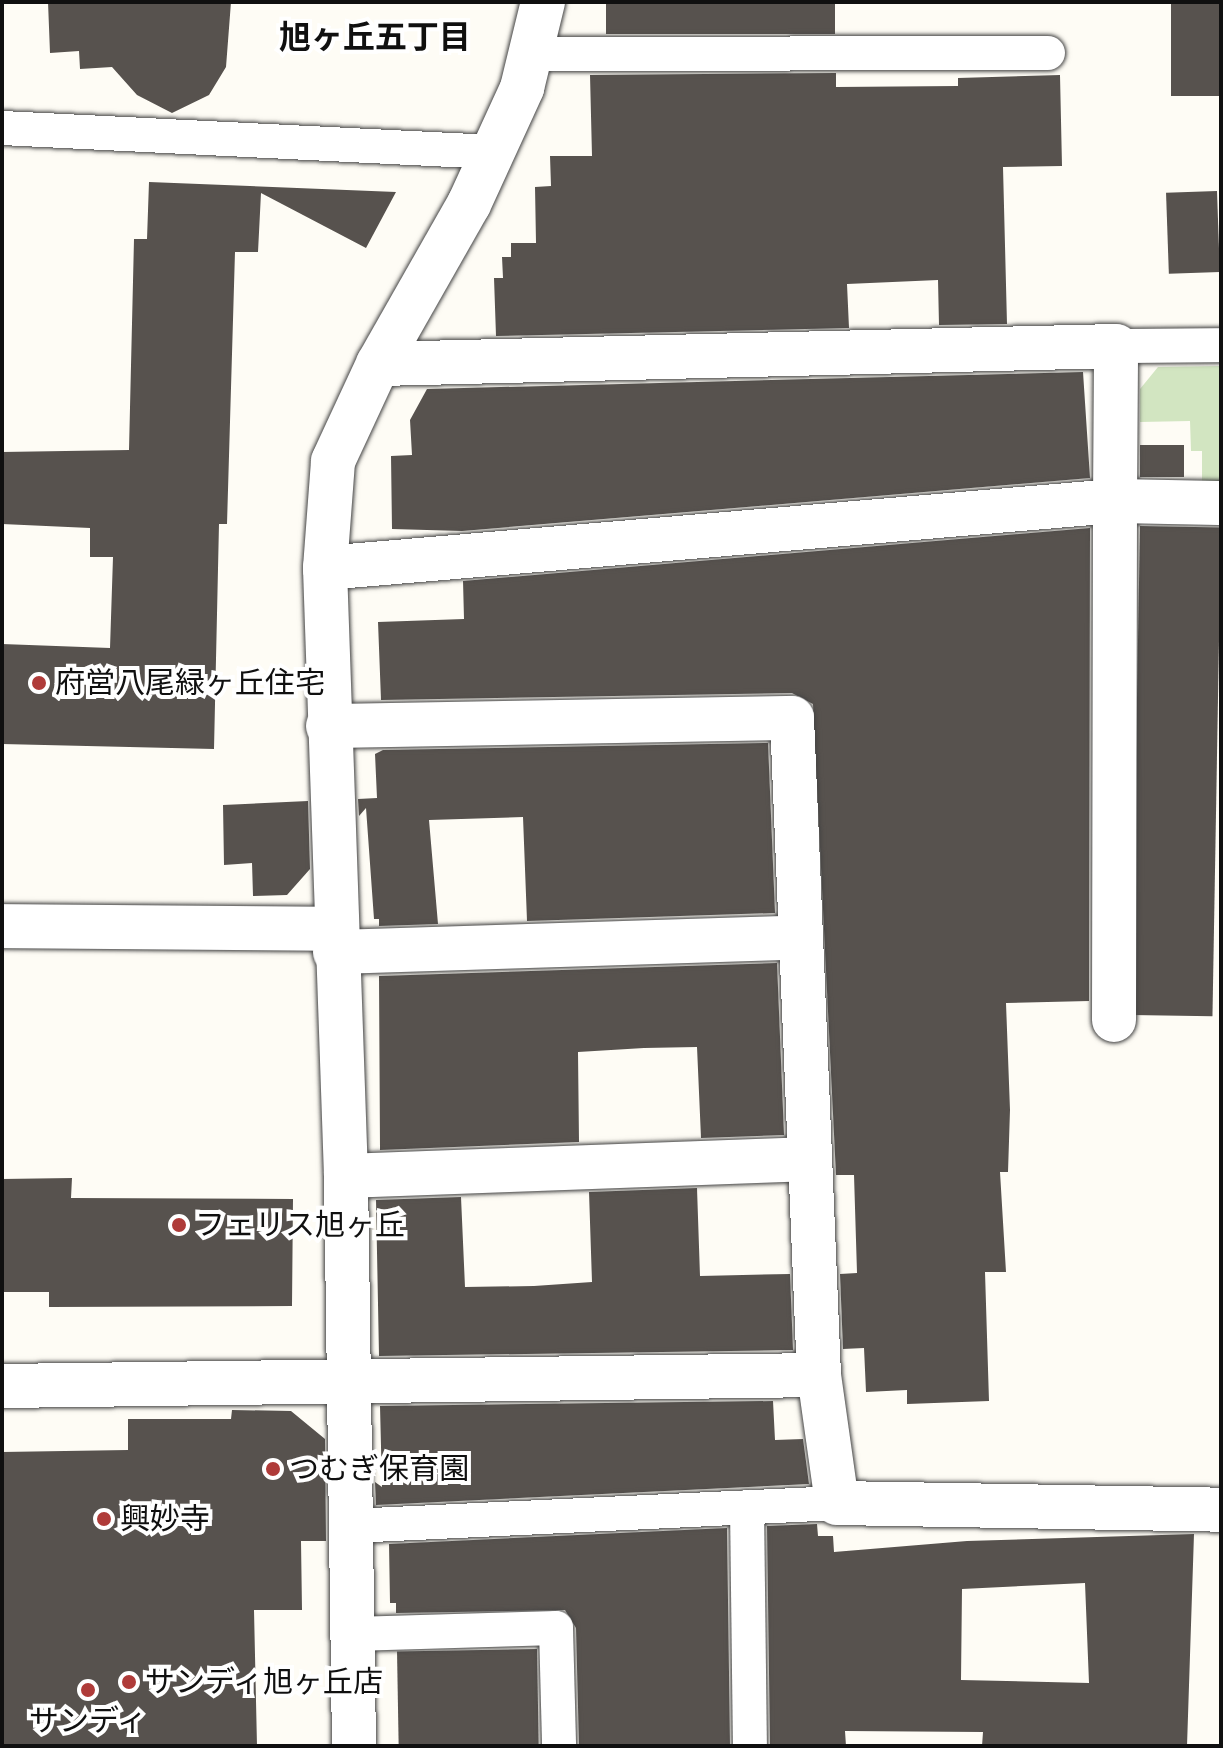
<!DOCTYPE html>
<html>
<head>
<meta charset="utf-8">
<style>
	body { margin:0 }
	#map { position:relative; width:1223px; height:1748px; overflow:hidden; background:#fefcf5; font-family:"Zilla Slab","Noto Sans JP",serif }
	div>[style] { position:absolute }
	.green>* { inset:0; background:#d2e5c1 }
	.building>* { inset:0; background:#57524e; transform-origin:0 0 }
	.roads { filter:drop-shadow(0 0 2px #434343) drop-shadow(0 0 2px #434343) }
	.service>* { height:34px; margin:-17px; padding:0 17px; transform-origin:17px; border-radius:17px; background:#fff }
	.minor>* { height:44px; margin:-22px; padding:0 22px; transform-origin:22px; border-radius:22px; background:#fff }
	.dots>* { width:22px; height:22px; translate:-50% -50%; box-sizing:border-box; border:4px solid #fff; border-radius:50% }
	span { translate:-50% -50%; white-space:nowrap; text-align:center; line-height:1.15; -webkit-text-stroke:8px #fff; paint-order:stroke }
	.poi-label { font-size:30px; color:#101010 }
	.left { translate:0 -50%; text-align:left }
	.neighbourhood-label { font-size:32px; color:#101010; font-weight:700 }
	.frame { position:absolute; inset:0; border:4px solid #101010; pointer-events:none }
</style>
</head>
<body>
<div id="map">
	<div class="green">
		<i style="clip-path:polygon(1221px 366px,1221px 489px,1202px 489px,1202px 451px,1191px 451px,1190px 421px,1140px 422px,1140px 389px,1158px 367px)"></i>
	</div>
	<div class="building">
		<i style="clip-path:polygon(48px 2px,231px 2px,226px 67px,209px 95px,172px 113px,137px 95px,112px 67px,80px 69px,79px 51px,50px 53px)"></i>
		<i style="left:606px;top:2px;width:229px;height:32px"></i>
		<i style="left:1171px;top:2px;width:50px;height:94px"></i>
		<i style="clip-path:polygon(836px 73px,836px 87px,958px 86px,958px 78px,1060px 75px,1062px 166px,1003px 167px,1007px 324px,939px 325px,938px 280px,847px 284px,849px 328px,496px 336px,494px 278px,503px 278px,502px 257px,511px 257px,511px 243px,536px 243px,535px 187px,551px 186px,550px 156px,592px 156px,590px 75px)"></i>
		<i style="clip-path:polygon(149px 182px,396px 192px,366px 248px,261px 193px,258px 252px,235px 252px,227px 524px,219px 524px,214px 749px,2px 744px,2px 644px,110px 648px,113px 557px,90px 557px,90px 528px,2px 524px,2px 452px,129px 450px,134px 239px,147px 239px)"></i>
		<i style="left:1217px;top:191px;width:81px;height:51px;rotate:88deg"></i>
		<i style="clip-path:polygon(1083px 372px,1090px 478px,462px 531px,392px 529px,391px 456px,412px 455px,410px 420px,427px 389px)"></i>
		<i style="left:1184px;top:445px;width:32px;height:44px;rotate:90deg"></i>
		<i style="left:1140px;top:526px;width:81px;height:489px;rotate:1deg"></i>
		<i style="clip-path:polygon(1090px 528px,1089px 1001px,1006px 1003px,1010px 1110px,1008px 1172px,1000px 1172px,1006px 1272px,985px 1272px,989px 1401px,907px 1404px,907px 1390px,866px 1392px,864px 1348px,843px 1349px,840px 1274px,857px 1273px,854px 1175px,836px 1175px,813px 704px,792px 693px,381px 700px,378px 622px,464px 619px,463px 581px)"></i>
		<i style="clip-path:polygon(768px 743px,775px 913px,527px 921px,523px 817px,429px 820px,438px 924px,379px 926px,379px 919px,374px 919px,366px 808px,359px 816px,358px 799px,377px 798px,375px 754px,383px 750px)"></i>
		<i style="clip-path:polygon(308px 801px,310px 869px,287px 895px,253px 896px,252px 863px,224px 865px,223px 805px)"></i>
		<i style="clip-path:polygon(777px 963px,784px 1135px,701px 1138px,697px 1047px,644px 1048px,578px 1052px,579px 1142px,380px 1150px,379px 976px)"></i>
		<i style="clip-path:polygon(72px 1178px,71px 1198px,293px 1199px,292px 1306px,49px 1307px,49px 1292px,2px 1292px,2px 1179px)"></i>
		<i style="clip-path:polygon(697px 1188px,700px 1276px,790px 1274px,793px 1350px,379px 1356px,376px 1200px,461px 1197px,465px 1287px,534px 1286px,592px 1282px,589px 1192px)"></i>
		<i style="clip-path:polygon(773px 1401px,775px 1440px,803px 1439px,809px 1484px,376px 1505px,375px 1482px,382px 1487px,380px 1406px)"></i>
		<i style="clip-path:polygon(232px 1410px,291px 1411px,325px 1439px,326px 1541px,301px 1541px,302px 1610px,254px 1610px,257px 1746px,2px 1746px,2px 1452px,128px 1450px,128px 1419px,231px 1419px)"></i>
		<i style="clip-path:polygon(evenodd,817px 1524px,818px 1536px,833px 1536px,834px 1552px,967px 1541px,1194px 1534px,1187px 1746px,982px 1746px,983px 1732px,845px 1731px,846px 1746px,770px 1746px,767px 1526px,817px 1524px,1085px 1583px,1089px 1683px,961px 1680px,962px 1589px,1085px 1583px)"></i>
		<i style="clip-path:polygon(727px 1528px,730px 1746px,579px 1746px,576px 1628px,565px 1610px,396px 1613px,396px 1603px,390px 1603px,389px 1544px)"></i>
		<i style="left:537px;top:1649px;width:97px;height:140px;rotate:89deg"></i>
	</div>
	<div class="roads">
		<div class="service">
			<i style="left:531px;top:54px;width:517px;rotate:-0.11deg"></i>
			<i style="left:2px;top:128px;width:491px;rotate:2.8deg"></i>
			<i style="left:1116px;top:346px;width:105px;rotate:-0.5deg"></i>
			<i style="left:747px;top:1507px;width:239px;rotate:89.3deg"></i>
			<i style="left:351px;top:1526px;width:487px;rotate:-2.7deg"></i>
			<i style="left:353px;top:1634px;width:203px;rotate:-1.7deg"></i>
			<i style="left:556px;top:1628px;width:118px;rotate:88.5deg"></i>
		</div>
		<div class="minor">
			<i style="left:325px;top:568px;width:793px;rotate:-4.85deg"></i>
			<i style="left:1115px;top:501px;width:155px;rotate:-89.6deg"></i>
			<i style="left:1116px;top:346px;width:738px;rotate:178.6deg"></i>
			<i style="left:328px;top:726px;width:464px;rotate:-1deg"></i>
			<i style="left:792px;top:718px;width:658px;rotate:87.65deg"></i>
			<i style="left:2px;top:926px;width:332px;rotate:0.5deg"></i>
			<i style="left:335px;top:952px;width:466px;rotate:-1.8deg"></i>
			<i style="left:1114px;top:1020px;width:519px;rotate:-89.89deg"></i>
			<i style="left:1115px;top:501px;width:106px;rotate:1.1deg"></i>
			<i style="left:346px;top:1176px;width:464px;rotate:-2.1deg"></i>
			<i style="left:2px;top:1386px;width:817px;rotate:-0.77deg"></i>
			<i style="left:819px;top:1375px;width:129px;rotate:82deg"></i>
			<i style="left:837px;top:1503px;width:384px;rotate:1deg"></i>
			<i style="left:354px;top:1746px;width:570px;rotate:-90.8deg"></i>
			<i style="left:346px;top:1176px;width:608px;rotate:-91.98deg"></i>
			<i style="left:325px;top:568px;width:107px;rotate:-85.7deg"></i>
			<i style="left:333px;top:461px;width:107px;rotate:-65.1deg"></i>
			<i style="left:378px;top:364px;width:184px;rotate:-60.4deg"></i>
			<i style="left:469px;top:204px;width:128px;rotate:-65.4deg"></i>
			<i style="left:522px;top:88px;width:89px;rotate:-76.3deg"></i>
		</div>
	</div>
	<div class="dots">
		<i style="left:39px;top:683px;background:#af3b39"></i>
		<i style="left:179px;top:1225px;background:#af3b39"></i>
		<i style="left:273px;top:1469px;background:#af3b39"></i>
		<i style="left:104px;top:1519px;background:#af3b39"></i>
		<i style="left:129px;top:1682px;background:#af3b39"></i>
		<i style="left:88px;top:1690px;background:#af3b39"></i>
	</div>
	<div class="poi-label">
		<span class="left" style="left:55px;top:683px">府営八尾緑ヶ丘住宅</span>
		<span class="left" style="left:195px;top:1225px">フェリス旭ヶ丘</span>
		<span class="left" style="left:289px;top:1469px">つむぎ保育園</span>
		<span class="left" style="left:120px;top:1519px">興妙寺</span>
		<span class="left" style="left:145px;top:1682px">サンディ旭ヶ丘店</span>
		<span style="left:88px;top:1721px">サンディ</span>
	</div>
	<div class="neighbourhood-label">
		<span style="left:375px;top:37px">旭ヶ丘五丁目</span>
	</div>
	<div class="frame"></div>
</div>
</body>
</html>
